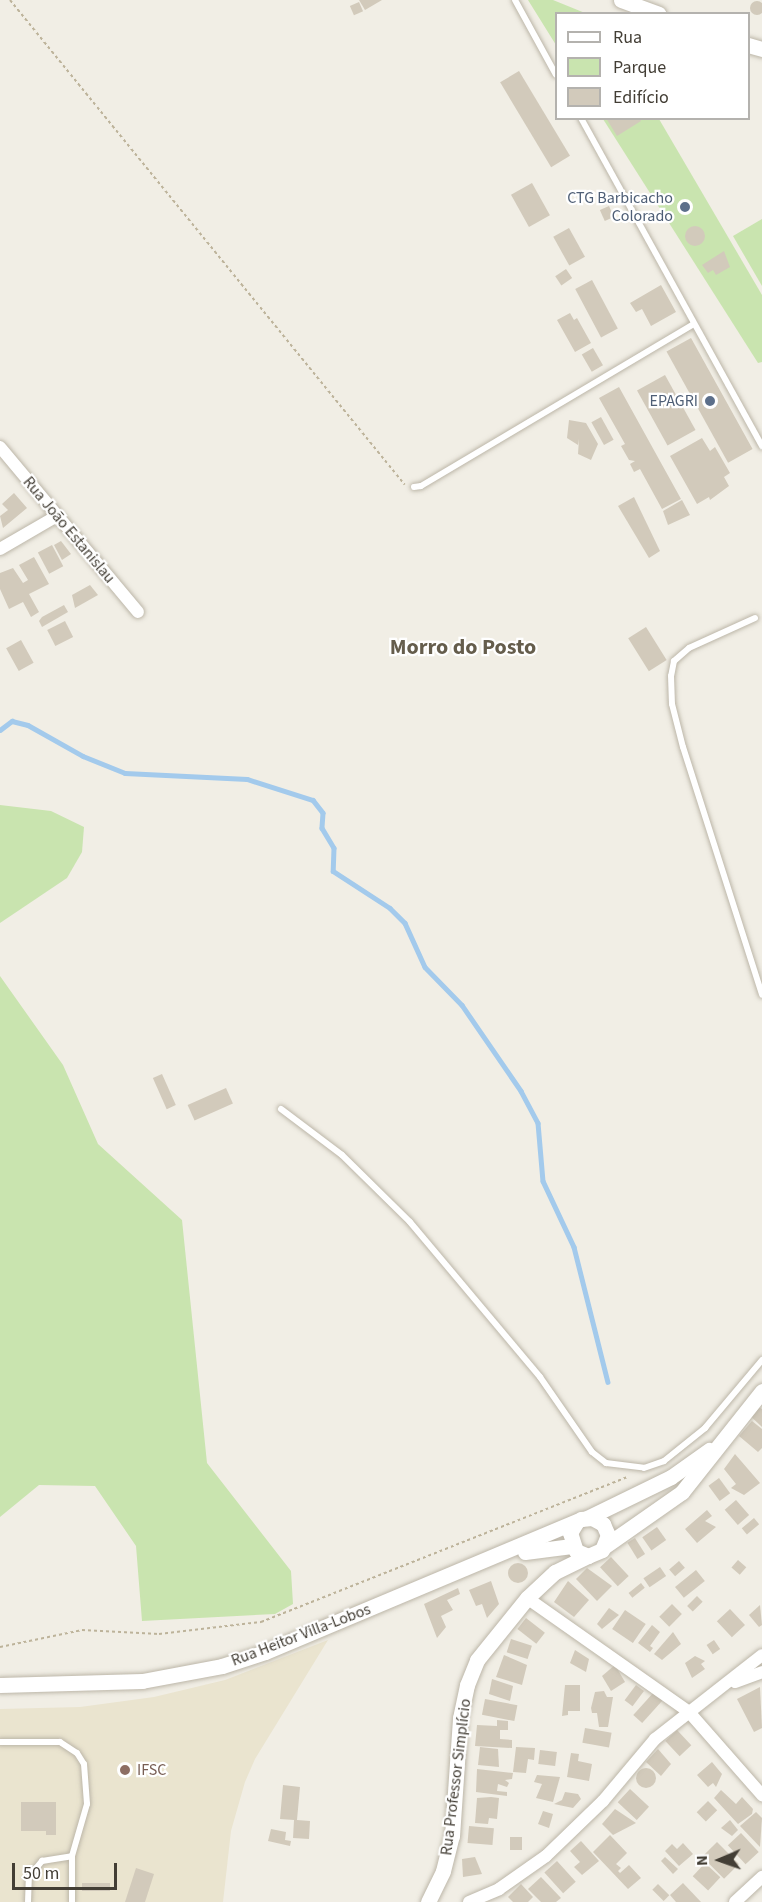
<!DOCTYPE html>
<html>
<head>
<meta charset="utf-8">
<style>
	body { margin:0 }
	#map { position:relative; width:762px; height:1902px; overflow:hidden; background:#f1eee5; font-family:"Source Sans 3",sans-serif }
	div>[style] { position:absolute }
	.education>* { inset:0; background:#eae4cf }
	.green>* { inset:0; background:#c9e4af }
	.stream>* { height:4.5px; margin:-2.25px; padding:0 2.25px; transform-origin:2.25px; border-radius:2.25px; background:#a3caec }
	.building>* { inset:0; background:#d2cabb; transform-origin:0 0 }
	.round { border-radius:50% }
	.path>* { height:2px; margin-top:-1px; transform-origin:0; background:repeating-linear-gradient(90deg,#bdb39a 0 3px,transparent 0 6px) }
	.roads { filter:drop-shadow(0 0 2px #bcb6a8) drop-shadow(0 0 2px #bcb6a8) }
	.service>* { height:6px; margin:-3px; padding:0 3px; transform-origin:3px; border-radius:3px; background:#fff }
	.minor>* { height:12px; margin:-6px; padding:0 6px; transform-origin:6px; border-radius:6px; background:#fff }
	.tertiary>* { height:15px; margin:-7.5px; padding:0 7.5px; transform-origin:7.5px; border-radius:7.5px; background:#fff }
	.dots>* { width:16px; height:16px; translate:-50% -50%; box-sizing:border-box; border:3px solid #fff; border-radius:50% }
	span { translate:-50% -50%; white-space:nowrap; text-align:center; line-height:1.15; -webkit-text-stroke:4.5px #fff; paint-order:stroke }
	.service-label { font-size:16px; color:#4e5e75 }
	.right { translate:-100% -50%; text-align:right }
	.street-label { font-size:16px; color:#433e35 }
	.education-label { font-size:16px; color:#785e54 }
	.left { translate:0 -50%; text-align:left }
	.district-label { font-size:22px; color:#655d4c; font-weight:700 }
	.legend { position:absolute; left:555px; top:12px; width:195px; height:108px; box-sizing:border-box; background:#fff; border:2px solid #b4b2ae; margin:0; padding:8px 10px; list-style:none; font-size:18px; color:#433e35 }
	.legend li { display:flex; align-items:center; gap:12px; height:30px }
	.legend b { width:30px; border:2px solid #b4b2ae }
	.north { position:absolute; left:690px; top:1830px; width:60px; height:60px; -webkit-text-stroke:4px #fff; paint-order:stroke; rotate:268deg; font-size:16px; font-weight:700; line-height:24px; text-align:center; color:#433e35 }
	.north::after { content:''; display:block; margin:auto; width:21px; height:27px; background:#433e35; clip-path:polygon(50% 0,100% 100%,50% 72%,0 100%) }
	.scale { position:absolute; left:12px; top:1863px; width:105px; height:27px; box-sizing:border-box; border:3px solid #433e35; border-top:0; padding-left:8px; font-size:18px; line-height:21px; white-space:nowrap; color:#433e35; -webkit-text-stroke:4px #fff; paint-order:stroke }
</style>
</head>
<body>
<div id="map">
	<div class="education">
		<i style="clip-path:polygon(328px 1640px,255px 1759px,245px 1782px,231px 1831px,223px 1902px,0 1902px,0 1709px,80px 1707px,154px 1697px,225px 1680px)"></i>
	</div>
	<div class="green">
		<i style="clip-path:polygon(528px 0,553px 0,585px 13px,556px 14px,556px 45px)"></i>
		<i style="clip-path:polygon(603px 119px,659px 119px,762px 295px,762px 362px,758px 363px)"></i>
		<i style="clip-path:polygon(762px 219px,762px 286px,733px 236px)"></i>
		<i style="clip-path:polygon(0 805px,51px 811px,84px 827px,82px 852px,67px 878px,0 923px)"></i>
		<i style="clip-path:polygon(0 976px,63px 1065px,98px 1144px,182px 1220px,207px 1463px,291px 1571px,293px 1604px,275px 1614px,142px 1621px,136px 1546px,95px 1486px,39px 1485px,0 1517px)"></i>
	</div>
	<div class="stream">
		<i style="left:0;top:730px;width:15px;rotate:-37deg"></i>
		<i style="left:12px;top:721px;width:16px;rotate:14deg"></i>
		<i style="left:28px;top:725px;width:63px;rotate:29.4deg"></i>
		<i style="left:83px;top:756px;width:45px;rotate:22deg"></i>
		<i style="left:125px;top:773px;width:122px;rotate:2.8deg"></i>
		<i style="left:247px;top:779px;width:69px;rotate:17.7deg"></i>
		<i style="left:313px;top:800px;width:16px;rotate:52deg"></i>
		<i style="left:323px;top:813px;width:15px;rotate:94deg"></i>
		<i style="left:322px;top:828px;width:23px;rotate:59deg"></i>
		<i style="left:334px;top:848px;width:23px;rotate:92deg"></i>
		<i style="left:333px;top:871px;width:68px;rotate:33deg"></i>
		<i style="left:390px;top:908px;width:21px;rotate:45deg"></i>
		<i style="left:405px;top:923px;width:48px;rotate:65.6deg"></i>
		<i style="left:425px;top:967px;width:53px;rotate:45.8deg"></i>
		<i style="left:462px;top:1005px;width:104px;rotate:55.5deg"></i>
		<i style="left:521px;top:1091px;width:36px;rotate:62deg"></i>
		<i style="left:538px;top:1123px;width:58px;rotate:85.1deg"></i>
		<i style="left:543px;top:1181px;width:73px;rotate:64.8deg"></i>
		<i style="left:574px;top:1247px;width:139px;rotate:75.9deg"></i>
	</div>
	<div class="building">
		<i style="clip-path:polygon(359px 0,382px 0,365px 10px)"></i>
		<i class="round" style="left:750px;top:1px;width:14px;height:14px"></i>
		<i style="left:359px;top:2px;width:10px;height:10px;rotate:66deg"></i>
		<i style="left:519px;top:71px;width:99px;height:22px;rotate:59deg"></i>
		<i style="clip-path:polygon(606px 118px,639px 118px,641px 121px,617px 136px)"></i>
		<i style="left:532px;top:183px;width:37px;height:24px;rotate:61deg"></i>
		<i style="left:609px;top:206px;width:12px;height:10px;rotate:66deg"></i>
		<i class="round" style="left:685px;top:226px;width:20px;height:20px"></i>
		<i style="left:569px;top:228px;width:33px;height:18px;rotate:61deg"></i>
		<i style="clip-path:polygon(724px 251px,730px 267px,716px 275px,713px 270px,708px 273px,702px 265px)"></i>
		<i style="left:566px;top:269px;width:11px;height:13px;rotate:56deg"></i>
		<i style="left:592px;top:280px;width:55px;height:19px;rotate:62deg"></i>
		<i style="clip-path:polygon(661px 285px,676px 312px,651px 326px,642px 309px,636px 312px,630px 303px)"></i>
		<i style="clip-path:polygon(570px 313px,574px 320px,577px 318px,591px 343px,575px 352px,557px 320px)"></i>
		<i style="left:691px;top:338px;width:127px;height:28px;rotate:61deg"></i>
		<i style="left:593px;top:348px;width:20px;height:13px;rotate:60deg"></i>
		<i style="left:665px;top:375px;width:63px;height:32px;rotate:61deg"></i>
		<i style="clip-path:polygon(619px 387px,681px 499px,662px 509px,640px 469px,634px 472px,630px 464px,635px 461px,629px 460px,621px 446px,625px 444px,599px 398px)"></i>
		<i style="left:601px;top:417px;width:26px;height:11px;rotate:61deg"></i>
		<i style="clip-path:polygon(569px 420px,586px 423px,598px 444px,591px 460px,578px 454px,579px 439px,578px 445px,567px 438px)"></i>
		<i style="clip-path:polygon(702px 438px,710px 451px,715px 447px,730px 473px,724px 477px,729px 486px,710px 500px,709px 497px,697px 504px,670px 456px)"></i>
		<i style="clip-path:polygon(14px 493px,27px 508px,3px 528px,0 516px,8px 510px,2px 504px)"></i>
		<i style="clip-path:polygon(634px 497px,660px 551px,649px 558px,618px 506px)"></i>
		<i style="clip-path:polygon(682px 500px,690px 515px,668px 525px,663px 511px)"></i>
		<i style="clip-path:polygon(61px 541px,71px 554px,62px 560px,54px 545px)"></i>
		<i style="left:52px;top:545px;width:24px;height:16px;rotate:62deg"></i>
		<i style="clip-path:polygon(34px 557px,49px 584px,29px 594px,39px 612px,31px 617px,23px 602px,9px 609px,0 589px,0 573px,13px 568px,23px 583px,28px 580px,19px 565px)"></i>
		<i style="clip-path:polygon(90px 585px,98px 595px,75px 608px,72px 595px)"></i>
		<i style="clip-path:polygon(64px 605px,68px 612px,42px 627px,39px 621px,42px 617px)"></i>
		<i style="left:65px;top:621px;width:18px;height:20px;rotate:63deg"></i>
		<i style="left:646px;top:627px;width:39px;height:21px;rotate:58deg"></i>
		<i style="left:21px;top:640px;width:26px;height:17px;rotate:61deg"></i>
		<i style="left:162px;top:1074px;width:34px;height:10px;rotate:66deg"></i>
		<i style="left:226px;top:1088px;width:17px;height:42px;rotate:66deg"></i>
		<i style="clip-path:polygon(753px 1404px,762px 1409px,762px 1427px,746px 1412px)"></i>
		<i style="clip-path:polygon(752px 1421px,762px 1429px,762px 1448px,758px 1452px,739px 1436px)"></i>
		<i style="clip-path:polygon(735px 1454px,760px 1483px,744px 1495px,731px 1488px,736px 1484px,724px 1469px)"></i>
		<i style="left:719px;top:1478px;width:19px;height:13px;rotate:54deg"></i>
		<i style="left:736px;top:1500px;width:20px;height:15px;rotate:49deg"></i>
		<i style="clip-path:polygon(707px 1510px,712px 1516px,705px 1521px,716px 1527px,697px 1543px,685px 1529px)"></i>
		<i style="left:754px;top:1518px;width:8px;height:16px;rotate:50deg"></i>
		<i style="left:657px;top:1527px;width:16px;height:18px;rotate:55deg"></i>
		<i style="left:635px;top:1538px;width:19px;height:9px;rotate:58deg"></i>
		<i style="left:611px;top:1557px;width:26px;height:15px;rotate:47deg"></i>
		<i style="left:738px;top:1560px;width:11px;height:10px;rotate:41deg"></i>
		<i style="left:679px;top:1561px;width:9px;height:13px;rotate:49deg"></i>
		<i class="round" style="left:508px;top:1563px;width:20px;height:20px"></i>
		<i style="left:660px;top:1567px;width:11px;height:20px;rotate:56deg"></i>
		<i style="clip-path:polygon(587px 1568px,612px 1586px,597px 1601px,576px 1579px)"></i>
		<i style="left:696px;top:1570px;width:14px;height:27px;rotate:51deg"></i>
		<i style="clip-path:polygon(491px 1581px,499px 1604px,487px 1618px,482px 1604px,476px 1606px,469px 1590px)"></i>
		<i style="clip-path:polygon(568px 1581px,589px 1600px,574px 1617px,554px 1602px)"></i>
		<i style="left:641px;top:1583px;width:6px;height:16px;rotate:51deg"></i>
		<i style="clip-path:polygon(458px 1588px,460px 1594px,447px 1600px,453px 1610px,441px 1616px,446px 1627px,437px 1638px,424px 1604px)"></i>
		<i style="left:697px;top:1596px;width:8px;height:14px;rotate:45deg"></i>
		<i style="left:672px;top:1604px;width:14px;height:18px;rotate:45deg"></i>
		<i style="clip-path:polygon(760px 1605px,762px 1625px,759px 1627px,749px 1615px)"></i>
		<i style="clip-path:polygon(609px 1608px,619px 1615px,602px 1629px,597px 1624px)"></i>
		<i style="left:730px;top:1609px;width:22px;height:18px;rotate:47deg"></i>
		<i style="left:625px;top:1610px;width:25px;height:23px;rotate:34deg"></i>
		<i style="left:526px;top:1618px;width:24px;height:14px;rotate:38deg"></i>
		<i style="clip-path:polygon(652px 1625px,660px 1632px,650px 1646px,653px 1648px,650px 1652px,638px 1643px)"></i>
		<i style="clip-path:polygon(673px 1632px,681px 1644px,662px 1660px,654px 1654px)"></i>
		<i style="left:511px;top:1639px;width:22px;height:14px;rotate:18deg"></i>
		<i style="left:714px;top:1640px;width:11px;height:9px;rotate:56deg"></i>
		<i style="clip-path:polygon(575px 1650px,589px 1659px,586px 1672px,570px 1663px)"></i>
		<i style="clip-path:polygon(504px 1655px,527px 1665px,522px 1685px,496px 1677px)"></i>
		<i style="clip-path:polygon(695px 1656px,705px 1661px,701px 1664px,705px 1669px,692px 1678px,685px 1663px)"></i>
		<i style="clip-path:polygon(615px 1665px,625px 1682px,611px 1691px,602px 1676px)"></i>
		<i style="clip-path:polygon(492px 1679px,513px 1686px,510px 1701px,489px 1694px)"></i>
		<i style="clip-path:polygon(565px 1685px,580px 1685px,580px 1711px,568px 1711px,568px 1715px,562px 1716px)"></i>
		<i style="left:636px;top:1685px;width:10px;height:19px;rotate:37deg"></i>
		<i style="clip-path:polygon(760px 1687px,762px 1728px,754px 1732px,737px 1699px)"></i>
		<i style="clip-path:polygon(604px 1691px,607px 1697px,613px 1697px,608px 1727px,599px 1727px,597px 1713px,592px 1713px,591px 1708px,595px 1692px)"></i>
		<i style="left:654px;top:1692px;width:12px;height:31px;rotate:42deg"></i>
		<i style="left:485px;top:1699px;width:33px;height:16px;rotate:11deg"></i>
		<i style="clip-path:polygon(497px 1720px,508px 1721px,508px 1730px,500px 1730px,500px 1739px,512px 1740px,512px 1748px,475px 1746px,477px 1725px,497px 1726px)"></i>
		<i style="left:585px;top:1728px;width:27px;height:15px;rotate:10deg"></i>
		<i style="left:677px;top:1730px;width:21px;height:16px;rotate:47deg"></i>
		<i style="clip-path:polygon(480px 1747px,498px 1749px,499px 1767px,478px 1765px)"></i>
		<i style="clip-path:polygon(516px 1747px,535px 1748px,534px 1760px,528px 1759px,526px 1773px,513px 1772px)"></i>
		<i style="clip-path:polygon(658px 1749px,671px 1764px,661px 1776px,646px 1762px)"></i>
		<i style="left:540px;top:1750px;width:17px;height:14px;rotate:7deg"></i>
		<i style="clip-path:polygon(571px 1753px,579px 1754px,578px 1761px,592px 1764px,589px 1781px,567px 1777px)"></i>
		<i style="clip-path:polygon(712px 1762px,722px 1774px,716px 1787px,713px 1783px,708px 1787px,697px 1775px)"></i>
		<i class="round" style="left:636px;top:1768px;width:20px;height:20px"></i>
		<i style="clip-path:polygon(477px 1769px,513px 1773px,512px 1779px,505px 1780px,509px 1783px,507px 1787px,498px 1784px,497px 1791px,507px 1792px,507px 1796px,476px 1792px)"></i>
		<i style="clip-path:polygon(537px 1775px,560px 1777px,553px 1802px,536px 1798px,542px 1784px,534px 1782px)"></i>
		<i style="clip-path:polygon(283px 1785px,300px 1787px,297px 1820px,310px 1821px,309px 1839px,293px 1838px,294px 1820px,280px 1819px)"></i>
		<i style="left:630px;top:1789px;width:26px;height:18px;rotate:43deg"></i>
		<i style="clip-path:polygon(721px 1790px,736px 1804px,742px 1797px,753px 1809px,752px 1814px,738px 1824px,714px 1798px)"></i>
		<i style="clip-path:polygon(565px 1792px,578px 1794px,581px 1799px,573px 1808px,554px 1804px,562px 1800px)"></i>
		<i style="clip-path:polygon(491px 1797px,499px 1798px,497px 1819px,489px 1818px,488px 1824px,475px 1823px,477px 1798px)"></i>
		<i style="left:708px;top:1801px;width:13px;height:16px;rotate:45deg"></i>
		<i style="clip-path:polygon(21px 1802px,56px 1802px,56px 1835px,46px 1835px,46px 1831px,21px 1831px)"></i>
		<i style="clip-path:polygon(615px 1809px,636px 1823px,613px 1835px,602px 1824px)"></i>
		<i style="clip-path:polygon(543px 1811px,553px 1814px,549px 1828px,538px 1824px)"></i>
		<i style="clip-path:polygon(756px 1812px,762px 1818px,760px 1847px,740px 1826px)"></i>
		<i style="clip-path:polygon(730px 1820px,738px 1830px,732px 1836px,721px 1828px)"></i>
		<i style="left:469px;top:1826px;width:25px;height:17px;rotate:5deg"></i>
		<i style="clip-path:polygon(271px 1829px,286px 1832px,285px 1840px,291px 1841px,290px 1846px,268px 1841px)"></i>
		<i style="left:741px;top:1833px;width:26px;height:18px;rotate:47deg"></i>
		<i style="clip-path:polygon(610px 1835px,627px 1853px,616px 1864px,621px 1868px,618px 1871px,620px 1873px,629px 1865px,641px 1878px,628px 1889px,593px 1852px)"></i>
		<i style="left:510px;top:1837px;width:12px;height:13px"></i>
		<i style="clip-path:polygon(581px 1841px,599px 1861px,582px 1875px,574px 1867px,580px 1862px,570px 1851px)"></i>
		<i style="left:717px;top:1842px;width:31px;height:21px;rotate:45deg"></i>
		<i style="clip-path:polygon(683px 1843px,693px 1854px,679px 1866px,665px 1851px,672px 1844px,677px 1849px)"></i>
		<i style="clip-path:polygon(475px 1857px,482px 1874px,463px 1877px,462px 1859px)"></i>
		<i style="clip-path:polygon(665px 1857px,678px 1869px,673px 1874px,661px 1861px)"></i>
		<i style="left:557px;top:1861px;width:28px;height:17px;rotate:48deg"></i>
		<i style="left:705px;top:1863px;width:21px;height:18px;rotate:43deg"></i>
		<i style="clip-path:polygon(136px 1868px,154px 1874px,145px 1902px,125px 1902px)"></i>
		<i style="clip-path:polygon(541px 1877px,561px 1898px,556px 1902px,541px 1902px,528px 1889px)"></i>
		<i style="left:82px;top:1883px;width:28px;height:8px"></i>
		<i style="clip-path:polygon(683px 1883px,701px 1902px,676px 1902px,670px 1895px)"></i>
		<i style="clip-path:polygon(521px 1884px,533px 1897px,528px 1902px,513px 1902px,508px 1897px)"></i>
		<i style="left:658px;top:1884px;width:16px;height:8px;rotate:45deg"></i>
	</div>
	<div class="path">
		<i style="left:10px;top:0;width:625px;rotate:50.84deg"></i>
		<i style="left:0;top:1647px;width:84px;rotate:-11.7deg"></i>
		<i style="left:82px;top:1630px;width:77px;rotate:3deg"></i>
		<i style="left:159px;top:1634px;width:103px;rotate:-6.7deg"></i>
		<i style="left:261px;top:1622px;width:394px;rotate:-21.6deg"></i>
	</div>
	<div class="roads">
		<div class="service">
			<i style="left:515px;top:0;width:85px;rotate:61.3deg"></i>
			<i style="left:581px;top:118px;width:375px;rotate:61.1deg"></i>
			<i style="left:414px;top:487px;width:7px;rotate:-8deg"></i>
			<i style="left:421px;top:486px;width:317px;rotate:-30.7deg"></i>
			<i style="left:755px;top:618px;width:72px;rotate:155.6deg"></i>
			<i style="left:689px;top:648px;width:20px;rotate:139deg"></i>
			<i style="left:674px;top:661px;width:15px;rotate:101deg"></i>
			<i style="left:671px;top:676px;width:28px;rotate:88deg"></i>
			<i style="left:672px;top:704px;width:44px;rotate:75.7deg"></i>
			<i style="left:683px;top:747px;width:260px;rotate:72.3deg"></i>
			<i style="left:281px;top:1109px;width:76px;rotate:37deg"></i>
			<i style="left:342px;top:1155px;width:95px;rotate:44.6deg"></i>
			<i style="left:410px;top:1222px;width:202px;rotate:50deg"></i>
			<i style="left:540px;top:1377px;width:91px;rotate:55.3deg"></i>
			<i style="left:592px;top:1452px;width:18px;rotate:38deg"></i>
			<i style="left:606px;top:1463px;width:38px;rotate:7deg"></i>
			<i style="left:644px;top:1468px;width:21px;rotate:-19deg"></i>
			<i style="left:664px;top:1461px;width:53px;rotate:-38.8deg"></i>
			<i style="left:705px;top:1428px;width:89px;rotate:-50deg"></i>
			<i style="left:0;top:1742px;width:60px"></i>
			<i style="left:60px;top:1742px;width:20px;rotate:33deg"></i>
			<i style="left:77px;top:1753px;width:13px;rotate:58deg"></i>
			<i style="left:84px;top:1764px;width:40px;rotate:85.7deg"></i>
			<i style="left:87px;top:1804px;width:54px;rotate:106.1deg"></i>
			<i style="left:72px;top:1856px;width:46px;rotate:90deg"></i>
			<i style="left:28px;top:1902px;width:25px;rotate:-88deg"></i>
			<i style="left:29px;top:1877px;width:21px;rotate:-51deg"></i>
			<i style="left:42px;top:1861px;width:30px;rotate:-9deg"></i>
		</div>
		<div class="minor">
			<i style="left:0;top:447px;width:215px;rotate:50.1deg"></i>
			<i style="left:0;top:549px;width:66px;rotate:-30.1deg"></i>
			<i style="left:527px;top:1598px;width:198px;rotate:35.1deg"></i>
			<i style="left:689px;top:1712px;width:111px;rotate:48.7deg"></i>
			<i style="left:735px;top:1682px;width:29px;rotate:-20deg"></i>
			<i style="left:469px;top:1902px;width:33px;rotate:-23deg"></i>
			<i style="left:499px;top:1889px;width:57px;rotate:-35.1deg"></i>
			<i style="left:546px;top:1856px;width:79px;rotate:-44deg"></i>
			<i style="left:603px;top:1801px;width:81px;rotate:-50deg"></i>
			<i style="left:655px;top:1739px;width:136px;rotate:-38.1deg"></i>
			<i style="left:735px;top:1902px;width:37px;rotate:-43deg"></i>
		</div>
		<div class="tertiary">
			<i style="left:621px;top:0;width:40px;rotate:20.2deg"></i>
			<i style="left:748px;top:45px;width:15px;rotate:16deg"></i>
			<i style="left:587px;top:1518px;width:93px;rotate:-26deg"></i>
			<i style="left:671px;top:1477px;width:47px;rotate:-35.4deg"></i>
			<i style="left:605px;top:1546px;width:94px;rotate:-35deg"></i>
			<i style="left:682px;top:1492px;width:129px;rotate:-51.6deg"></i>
			<i style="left:525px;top:1552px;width:47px;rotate:-7.3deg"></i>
			<i style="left:0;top:1685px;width:142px;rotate:-1.6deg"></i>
			<i style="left:142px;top:1681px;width:81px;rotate:-10.6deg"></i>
			<i style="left:222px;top:1666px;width:45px;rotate:-18deg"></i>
			<i style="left:265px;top:1652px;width:343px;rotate:-22.8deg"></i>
			<i style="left:581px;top:1519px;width:11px;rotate:-5deg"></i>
			<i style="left:592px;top:1518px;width:13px;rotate:29deg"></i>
			<i style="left:603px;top:1524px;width:12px;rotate:66deg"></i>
			<i style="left:608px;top:1535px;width:16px;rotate:112deg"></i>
			<i style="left:602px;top:1550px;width:15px;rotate:157deg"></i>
			<i style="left:588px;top:1556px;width:13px;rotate:-157deg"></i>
			<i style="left:576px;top:1551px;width:19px;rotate:-108deg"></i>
			<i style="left:570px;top:1533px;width:12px;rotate:-59deg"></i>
			<i style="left:428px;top:1902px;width:34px;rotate:-64deg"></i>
			<i style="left:443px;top:1871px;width:36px;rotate:-76deg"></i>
			<i style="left:452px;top:1836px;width:118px;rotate:-86.1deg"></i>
			<i style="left:460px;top:1718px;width:34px;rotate:-78deg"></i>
			<i style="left:467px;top:1685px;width:27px;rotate:-68deg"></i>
			<i style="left:477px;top:1660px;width:80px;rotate:-51.1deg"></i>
			<i style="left:527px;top:1598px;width:38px;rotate:-43deg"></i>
			<i style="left:555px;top:1572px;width:37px;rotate:-26deg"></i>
		</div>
	</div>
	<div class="dots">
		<i style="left:685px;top:207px;background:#5c6f8a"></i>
		<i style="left:710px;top:401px;background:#5c6f8a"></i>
		<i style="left:125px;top:1770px;background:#8d6e63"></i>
	</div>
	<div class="service-label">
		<span class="right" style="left:673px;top:207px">CTG Barbicacho<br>Colorado</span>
		<span class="right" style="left:698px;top:401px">EPAGRI</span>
	</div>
	<div class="street-label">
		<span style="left:69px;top:530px;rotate:50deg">Rua João Estanislau</span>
		<span style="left:301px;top:1635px;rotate:-21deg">Rua Heitor Villa-Lobos</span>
		<span style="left:456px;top:1777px;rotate:-83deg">Rua Professor Simplício</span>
	</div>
	<div class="education-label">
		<span class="left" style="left:137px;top:1770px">IFSC</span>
	</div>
	<div class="district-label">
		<span style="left:463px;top:648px">Morro do Posto</span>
	</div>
	<ul class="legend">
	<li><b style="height:8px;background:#fff"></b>Rua</li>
	<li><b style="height:16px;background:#c9e4af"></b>Parque</li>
	<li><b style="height:16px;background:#d2cabb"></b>Edifício</li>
	</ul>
	<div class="north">N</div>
	<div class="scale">50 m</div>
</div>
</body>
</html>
